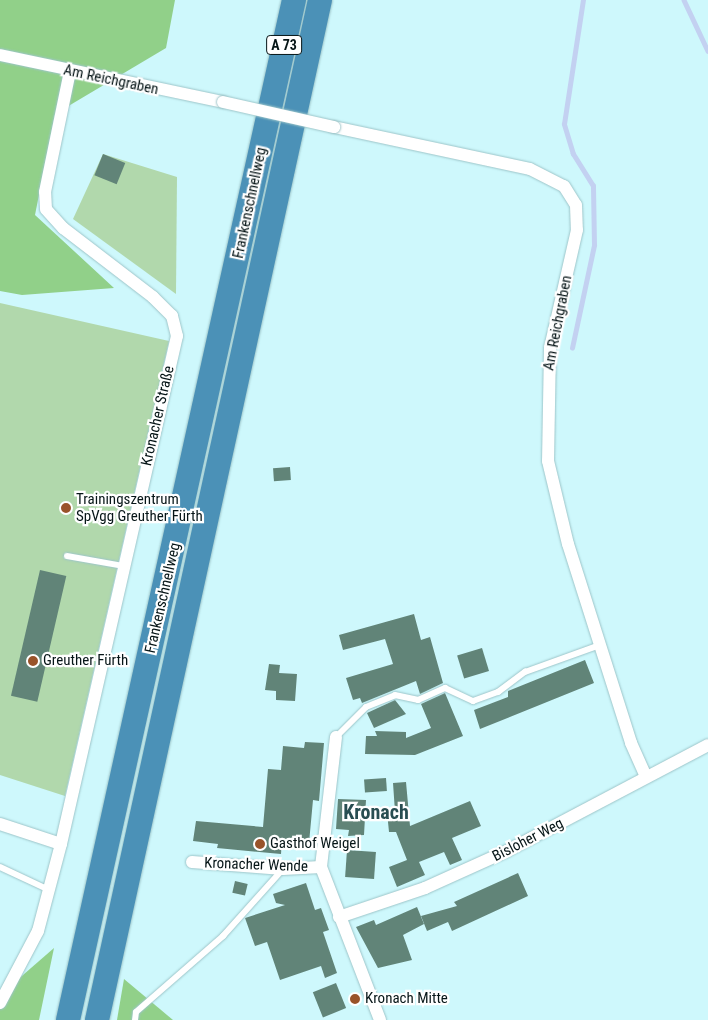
<!DOCTYPE html>
<html>
<head>
<meta charset="utf-8">
<style>
	body { margin:0 }
	#map { position:relative; width:708px; height:1020px; overflow:hidden; background:#cef8fc; font-family:"Roboto Condensed",sans-serif }
	div>[style] { position:absolute }
	.green>* { inset:0; background:#b1d8ac }
	.forest>* { inset:0; background:#91d089 }
	.stream>* { height:4.5px; margin:-2.25px; padding:0 2.25px; transform-origin:2.25px; border-radius:2.25px; background:#c3d1f1 }
	.building>* { inset:0; background:#618478; transform-origin:0 0 }
	.roads { filter:drop-shadow(0 0 1px #9dc5c9) drop-shadow(0 0 1px #9dc5c9) }
	.lane>* { height:6px; margin:-3px; padding:0 3px; transform-origin:3px; border-radius:3px; background:#fff }
	.street>* { height:12px; margin:-6px; padding:0 6px; transform-origin:6px; border-radius:6px; background:#fff }
	.highway>* { height:24px; margin:-12px; padding:0 12px; transform-origin:12px; border-radius:12px; background:#4b91b7 }
	.bridges { filter:drop-shadow(0 0 1px #9dc5c9) drop-shadow(0 0 1px #9dc5c9) }
	.street-bridge>* { height:12px; margin:-6px; padding:0 6px; transform-origin:6px; border-radius:6px; background:#fff }
	.dots>* { width:14px; height:14px; translate:-50% -50%; box-sizing:border-box; border:2px solid #fff; border-radius:50% }
	span { translate:-50% -50%; white-space:nowrap; text-align:center; line-height:1.15; -webkit-text-stroke:4.5px #fff; paint-order:stroke }
	.shield-label span { padding:1px 4px; background:#fff; border:1px solid; border-radius:4px; -webkit-text-stroke-width:0 }
	.shield-label { font-size:14px; color:#061517; font-weight:700 }
	.street-label { font-size:15px; color:#061517 }
	.poi-label { font-size:15px; color:#061517 }
	.left { translate:0 -50%; text-align:left }
	.district-label { font-size:20px; color:#284d51; font-weight:700 }
</style>
</head>
<body>
<div id="map">
	<div class="green">
		<i style="clip-path:polygon(103px 154px,177px 177px,176px 294px,73px 219px)"></i>
		<i style="clip-path:polygon(0 303px,169px 341px,65px 796px,0 775px)"></i>
	</div>
	<div class="forest">
		<i style="clip-path:polygon(0 0,175px 0,166px 48px,55px 114px,35px 215px,114px 288px,22px 295px,0 291px)"></i>
		<i style="clip-path:polygon(54px 948px,39px 1020px,0 1020px,0 995px)"></i>
		<i style="clip-path:polygon(124px 979px,173px 1020px,117px 1020px)"></i>
	</div>
	<div class="stream">
		<i style="left:684px;top:0;width:56px;rotate:64.8deg"></i>
		<i style="left:572px;top:348px;width:105px;rotate:-77.9deg"></i>
		<i style="left:594px;top:245px;width:59px;rotate:-91deg"></i>
		<i style="left:593px;top:186px;width:38px;rotate:-122deg"></i>
		<i style="left:573px;top:154px;width:31px;rotate:-107deg"></i>
		<i style="left:564px;top:124px;width:125px;rotate:-81.3deg"></i>
	</div>
	<div class="building">
		<i style="left:103px;top:154px;width:24px;height:23px;rotate:22deg"></i>
		<i style="left:290px;top:467px;width:13px;height:17px;rotate:86deg"></i>
		<i style="left:40px;top:570px;width:27px;height:129px;rotate:13deg"></i>
		<i style="clip-path:polygon(414px 614px,421px 640px,430px 637px,443px 683px,420px 694px,416px 681px,362px 703px,360px 698px,353px 700px,346px 678px,393px 664px,385px 639px,343px 650px,339px 635px)"></i>
		<i style="left:482px;top:648px;width:24px;height:26px;rotate:73deg"></i>
		<i style="clip-path:polygon(585px 660px,594px 683px,480px 729px,474px 710px,508px 697px,508px 691px)"></i>
		<i style="clip-path:polygon(269px 664px,280px 665px,279px 673px,297px 674px,295px 701px,276px 700px,276px 691px,265px 690px)"></i>
		<i style="clip-path:polygon(445px 693px,463px 736px,415px 755px,365px 754px,366px 736px,377px 736px,375px 731px,406px 732px,406px 738px,431px 728px,421px 704px)"></i>
		<i style="clip-path:polygon(395px 700px,406px 714px,374px 728px,367px 713px)"></i>
		<i style="clip-path:polygon(305px 742px,324px 743px,319px 801px,313px 800px,309px 843px,282px 840px,281px 854px,217px 848px,218px 844px,193px 841px,196px 821px,263px 827px,268px 769px,281px 770px,283px 746px,304px 748px)"></i>
		<i style="left:386px;top:778px;width:13px;height:22px;rotate:86deg"></i>
		<i style="clip-path:polygon(406px 782px,410px 826px,470px 801px,481px 826px,452px 838px,462px 860px,450px 865px,444px 852px,419px 862px,425px 875px,397px 887px,389px 867px,407px 860px,396px 832px,389px 832px,387px 812px,395px 812px,393px 783px)"></i>
		<i style="clip-path:polygon(338px 799px,366px 800px,364px 835px,348px 836px,349px 830px,336px 829px)"></i>
		<i style="left:347px;top:850px;width:29px;height:27px;rotate:4deg"></i>
		<i style="clip-path:polygon(518px 873px,528px 896px,452px 931px,448px 922px,427px 931px,421px 916px,457px 906px,454px 902px)"></i>
		<i style="left:235px;top:881px;width:13px;height:12px;rotate:13deg"></i>
		<i style="clip-path:polygon(306px 883px,315px 910px,321px 908px,329px 930px,323px 932px,337px 973px,325px 978px,321px 966px,280px 980px,267px 942px,255px 946px,245px 918px,285px 905px,276px 903px,273px 894px)"></i>
		<i style="clip-path:polygon(417px 907px,424px 924px,403px 935px,412px 960px,378px 968px,356px 927px,374px 920px,376px 925px)"></i>
		<i style="left:336px;top:983px;width:27px;height:25px;rotate:68deg"></i>
	</div>
	<div class="roads">
		<div class="lane">
			<i style="left:67px;top:556px;width:58px;rotate:10deg"></i>
			<i style="left:336px;top:737px;width:42px;rotate:-45deg"></i>
			<i style="left:366px;top:707px;width:31px;rotate:-22deg"></i>
			<i style="left:395px;top:695px;width:24px;rotate:12deg"></i>
			<i style="left:418px;top:700px;width:30px;rotate:-24deg"></i>
			<i style="left:445px;top:688px;width:31px;rotate:25deg"></i>
			<i style="left:473px;top:701px;width:27px;rotate:-20deg"></i>
			<i style="left:498px;top:692px;width:34px;rotate:-37deg"></i>
			<i style="left:525px;top:672px;width:80px;rotate:-19.8deg"></i>
			<i style="left:0;top:867px;width:54px;rotate:25.1deg"></i>
			<i style="left:135px;top:1020px;width:8px;rotate:-83deg"></i>
			<i style="left:136px;top:1012px;width:116px;rotate:-41.1deg"></i>
			<i style="left:223px;top:936px;width:90px;rotate:-48.2deg"></i>
		</div>
		<div class="street">
			<i style="left:0;top:55px;width:228px;rotate:11.9deg"></i>
			<i style="left:334px;top:127px;width:200px;rotate:12.1deg"></i>
			<i style="left:530px;top:169px;width:38px;rotate:27deg"></i>
			<i style="left:564px;top:186px;width:22px;rotate:58deg"></i>
			<i style="left:576px;top:205px;width:25px;rotate:88deg"></i>
			<i style="left:577px;top:230px;width:121px;rotate:102.9deg"></i>
			<i style="left:550px;top:348px;width:113px;rotate:91deg"></i>
			<i style="left:548px;top:461px;width:85px;rotate:76.5deg"></i>
			<i style="left:568px;top:544px;width:209px;rotate:72.4deg"></i>
			<i style="left:631px;top:743px;width:37px;rotate:66deg"></i>
			<i style="left:336px;top:737px;width:131px;rotate:96.6deg"></i>
			<i style="left:321px;top:867px;width:164px;rotate:68.9deg"></i>
			<i style="left:0;top:824px;width:64px;rotate:18.2deg"></i>
			<i style="left:192px;top:862px;width:91px;rotate:4.4deg"></i>
			<i style="left:283px;top:869px;width:38px;rotate:-3deg"></i>
			<i style="left:339px;top:917px;width:91px;rotate:-18.6deg"></i>
			<i style="left:425px;top:888px;width:90px;rotate:-24.3deg"></i>
			<i style="left:507px;top:851px;width:227px;rotate:-27.8deg"></i>
			<i style="left:0;top:1003px;width:81px;rotate:-62.2deg"></i>
			<i style="left:38px;top:931px;width:90px;rotate:-75.2deg"></i>
			<i style="left:61px;top:844px;width:521px;rotate:-77.14deg"></i>
			<i style="left:177px;top:336px;width:21px;rotate:-104deg"></i>
			<i style="left:172px;top:316px;width:27px;rotate:-135deg"></i>
			<i style="left:153px;top:297px;width:113px;rotate:-142.5deg"></i>
			<i style="left:63px;top:228px;width:25px;rotate:-132deg"></i>
			<i style="left:46px;top:209px;width:17px;rotate:-93deg"></i>
			<i style="left:45px;top:192px;width:124px;rotate:-78.3deg"></i>
		</div>
		<div class="highway">
			<i style="left:68px;top:1020px;width:1045px;rotate:-77.51deg"></i>
			<i style="left:97px;top:1020px;width:1044px;rotate:-77.67deg"></i>
		</div>
	</div>
	<div class="bridges">
		<div class="street-bridge">
			<i style="left:223px;top:102px;width:114px;rotate:12.7deg"></i>
		</div>
	</div>
	<div class="dots">
		<i style="left:66px;top:508px;background:#99532a"></i>
		<i style="left:33px;top:661px;background:#99532a"></i>
		<i style="left:260px;top:844px;background:#99532a"></i>
		<i style="left:355px;top:999px;background:#99532a"></i>
	</div>
	<div class="shield-label">
		<span style="left:284px;top:45px">A 73</span>
	</div>
	<div class="street-label">
		<span style="left:111px;top:80px;rotate:12deg">Am Reichgraben</span>
		<span style="left:250px;top:203px;rotate:-78deg">Frankenschnellweg</span>
		<span style="left:558px;top:323px;rotate:-79deg">Am Reichgraben</span>
		<span style="left:158px;top:416px;rotate:-77deg">Kronacher Straße</span>
		<span style="left:163px;top:598px;rotate:-77deg">Frankenschnellweg</span>
		<span style="left:528px;top:840px;rotate:-27deg">Bisloher Weg</span>
		<span style="left:256px;top:865px;rotate:2deg">Kronacher Wende</span>
	</div>
	<div class="poi-label">
		<span class="left" style="left:76px;top:508px">Trainingszentrum<br>SpVgg Greuther Fürth</span>
		<span class="left" style="left:43px;top:661px">Greuther Fürth</span>
		<span class="left" style="left:270px;top:844px">Gasthof Weigel</span>
		<span class="left" style="left:365px;top:999px">Kronach Mitte</span>
	</div>
	<div class="district-label">
		<span style="left:376px;top:812px">Kronach</span>
	</div>
</div>
</body>
</html>
